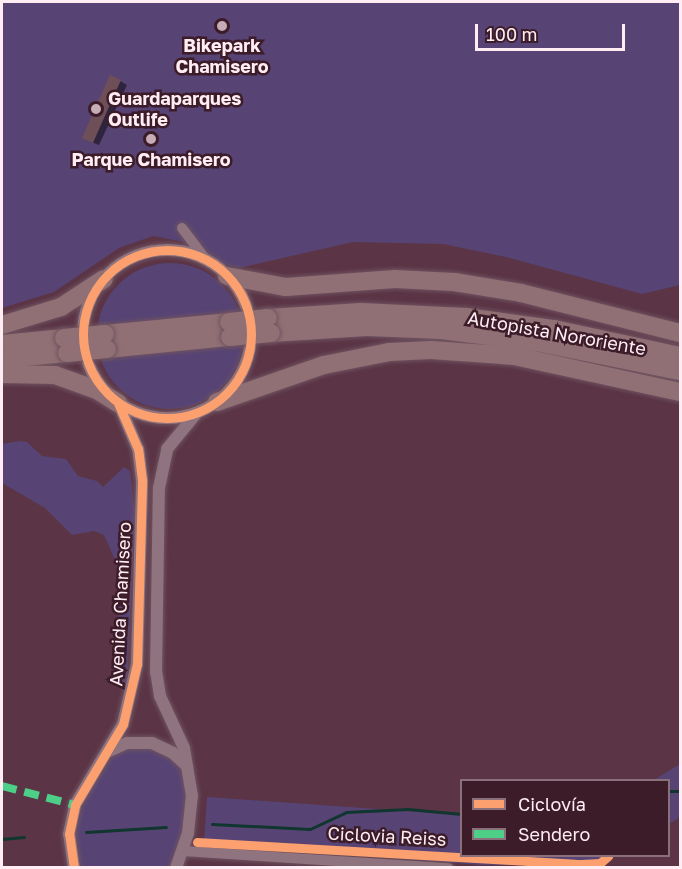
<!DOCTYPE html>
<html>
<head>
<meta charset="utf-8">
<style>
	body { margin:0 }
	#map { position:relative; width:682px; height:869px; overflow:hidden; background:#5b3445; font-family:"Golos Text",sans-serif }
	div>[style] { position:absolute }
	.green>* { inset:0; background:#574475 }
	.round { border-radius:50% }
	.shadow>* { inset:0; background:#0007 }
	.stream>* { height:3px; margin:-1.5px; padding:0 1.5px; transform-origin:1.5px; border-radius:1.5px; background:#11362f }
	.building>* { inset:0; background:#6e4e57; transform-origin:0 0 }
	.roads { filter:drop-shadow(0 0 2px #6f5360) drop-shadow(0 0 2px #6f5360) }
	.minor>* { height:10px; margin:-5px; padding:0 5px; transform-origin:5px; border-radius:5px; background:#8f737e }
	.tertiary>* { height:12px; margin:-6px; padding:0 6px; transform-origin:6px; border-radius:6px; background:#8f737e }
	.tertiary>.ring { margin:-6px; padding:0; box-sizing:content-box; background:none; border:12px solid #8f737e; border-radius:50% }
	.motorway>* { height:18px; margin:-9px; padding:0 9px; transform-origin:9px; border-radius:9px; background:#917075 }
	.bridges { filter:drop-shadow(0 0 2px #6f5360) drop-shadow(0 0 2px #6f5360) }
	.motorway-bridge>* { height:18px; margin:-9px; padding:0 9px; transform-origin:9px; border-radius:9px; background:#917075 }
	.quiet>* { height:8px; margin-top:-4px; transform-origin:0; background:repeating-linear-gradient(90deg,#4dcf88 0 15px,transparent 0 23px) }
	.cycleway>* { height:9px; margin:-4.5px; padding:0 4.5px; transform-origin:4.5px; border-radius:4.5px; background:#fca06f }
	.cycleway>.ring { margin:-4.5px; padding:0; box-sizing:content-box; background:none; border:9px solid #fca06f; border-radius:50% }
	.dots>* { width:16px; height:16px; translate:-50% -50%; box-sizing:border-box; border:3px solid #3c1c29; border-radius:50% }
	span { translate:-50% -50%; white-space:nowrap; text-align:center; line-height:1.15; -webkit-text-stroke:5px #3c1c29; paint-order:stroke }
	.poi-label { font-size:18px; color:#ffedf3; font-weight:700 }
	.left { translate:0 -50%; text-align:left }
	.street-label { font-size:18px; color:#ffedf3 }
	.frame { position:absolute; inset:0; border:3px solid #ffedf3; pointer-events:none }
	.legend { position:absolute; left:460px; top:779px; width:210px; height:78px; box-sizing:border-box; background:#3c1c29; border:2px solid #8a707a; margin:0; padding:8px 10px; list-style:none; font-size:18px; color:#ffedf3 }
	.legend li { display:flex; align-items:center; gap:12px; height:30px }
	.legend b { width:30px; border:2px solid #8a707a }
	.scale { position:absolute; left:475px; top:24px; width:150px; height:27px; box-sizing:border-box; border:3px solid #ffedf3; border-top:0; padding-left:8px; font-size:18px; line-height:21px; white-space:nowrap; color:#ffedf3; -webkit-text-stroke:4px #3c1c29; paint-order:stroke }
</style>
</head>
<body>
<div id="map">
	<div class="green">
		<i style="clip-path:polygon(2px 2px,680px 2px,680px 285px,642px 294px,506px 257px,443px 244px,353px 242px,239px 268px,223px 264px,195px 244px,153px 236px,119px 248px,54px 292px,2px 308px)"></i>
		<i class="round" style="left:97px;top:263px;width:146px;height:146px"></i>
		<i style="clip-path:polygon(19px 441px,27px 442px,42px 456px,66px 459px,78px 476px,97px 481px,103px 487px,124px 467px,130px 471px,135px 513px,127px 684px,117px 681px,112px 667px,120px 603px,116px 562px,104px 535px,94px 531px,72px 535px,45px 508px,2px 483px,2px 444px)"></i>
		<i style="clip-path:polygon(138px 745px,161px 750px,180px 766px,187px 786px,184px 830px,170px 867px,81px 868px,75px 836px,81px 803px,113px 755px)"></i>
		<i style="clip-path:polygon(680px 764px,680px 817px,669px 824px,668px 780px,654px 780px)"></i>
		<i style="clip-path:polygon(207px 797px,461px 815px,462px 856px,613px 856px,592px 864px,483px 865px,204px 844px)"></i>
	</div>
	<div class="shadow">
		<i style="clip-path:polygon(120px 81px,127px 85px,99px 145px,89px 141px)"></i>
	</div>
	<div class="stream">
		<i style="left:668px;top:791px;width:12px"></i>
		<i style="left:212px;top:824px;width:98px;rotate:2.9deg"></i>
		<i style="left:310px;top:829px;width:40px;rotate:-25deg"></i>
		<i style="left:346px;top:812px;width:62px;rotate:-2.8deg"></i>
		<i style="left:408px;top:809px;width:54px;rotate:5.3deg"></i>
		<i style="left:86px;top:832px;width:80px;rotate:-3.6deg"></i>
		<i style="left:2px;top:839px;width:22px;rotate:-5deg"></i>
	</div>
	<div class="building">
		<i style="left:110px;top:75px;width:12px;height:69px;rotate:24deg"></i>
	</div>
	<div class="roads">
		<div class="minor">
			<i style="left:182px;top:228px;width:41px;rotate:52.9deg"></i>
			<i style="left:183px;top:851px;width:266px;rotate:3.7deg"></i>
		</div>
		<div class="tertiary">
			<i class="ring" style="left:83px;top:250px;width:156px;height:156px"></i>
			<i style="left:109px;top:751px;width:20px;rotate:-24deg"></i>
			<i style="left:127px;top:743px;width:25px"></i>
			<i style="left:152px;top:743px;width:23px;rotate:25deg"></i>
			<i style="left:173px;top:753px;width:19px;rotate:43deg"></i>
			<i style="left:74px;top:868px;width:34px;rotate:-98deg"></i>
			<i style="left:69px;top:834px;width:30px;rotate:-78deg"></i>
			<i style="left:75px;top:805px;width:94px;rotate:-59.3deg"></i>
			<i style="left:123px;top:724px;width:62px;rotate:-76.9deg"></i>
			<i style="left:137px;top:664px;width:184px;rotate:-88.4deg"></i>
			<i style="left:142px;top:480px;width:31px;rotate:-97deg"></i>
			<i style="left:138px;top:449px;width:49px;rotate:-112.9deg"></i>
			<i style="left:176px;top:868px;width:37px;rotate:-71deg"></i>
			<i style="left:188px;top:833px;width:37px;rotate:-84deg"></i>
			<i style="left:192px;top:796px;width:49px;rotate:-99.5deg"></i>
			<i style="left:184px;top:748px;width:57px;rotate:-114.8deg"></i>
			<i style="left:160px;top:696px;width:24px;rotate:-99deg"></i>
			<i style="left:156px;top:672px;width:184px;rotate:-89.1deg"></i>
			<i style="left:159px;top:488px;width:40px;rotate:-78deg"></i>
			<i style="left:167px;top:449px;width:44px;rotate:-50.5deg"></i>
		</div>
		<div class="motorway">
			<i style="left:227px;top:276px;width:60px;rotate:10.6deg"></i>
			<i style="left:286px;top:287px;width:109px;rotate:-4.2deg"></i>
			<i style="left:395px;top:279px;width:59px;rotate:2.9deg"></i>
			<i style="left:454px;top:282px;width:68px;rotate:9.3deg"></i>
			<i style="left:521px;top:293px;width:164px;rotate:14.1deg"></i>
			<i style="left:268px;top:318px;width:93px;rotate:-3.7deg"></i>
			<i style="left:361px;top:312px;width:105px;rotate:2.7deg"></i>
			<i style="left:466px;top:317px;width:89px;rotate:7.8deg"></i>
			<i style="left:554px;top:329px;width:129px;rotate:12.1deg"></i>
			<i style="left:2px;top:325px;width:62px;rotate:-17deg"></i>
			<i style="left:61px;top:307px;width:51px;rotate:-33.1deg"></i>
			<i style="left:271px;top:333px;width:96px;rotate:-3.6deg"></i>
			<i style="left:367px;top:327px;width:74px;rotate:2.3deg"></i>
			<i style="left:441px;top:330px;width:96px;rotate:7.2deg"></i>
			<i style="left:536px;top:342px;width:147px;rotate:11.4deg"></i>
			<i style="left:105px;top:334px;width:125px;rotate:-5.5deg"></i>
			<i style="left:2px;top:344px;width:62px;rotate:-5.5deg"></i>
			<i style="left:107px;top:349px;width:124px;rotate:-5.6deg"></i>
			<i style="left:2px;top:359px;width:65px;rotate:-5.3deg"></i>
			<i style="left:2px;top:374px;width:53px;rotate:1.1deg"></i>
			<i style="left:55px;top:375px;width:45px;rotate:19.7deg"></i>
			<i style="left:97px;top:390px;width:25px;rotate:32deg"></i>
			<i style="left:217px;top:402px;width:113px;rotate:-19.1deg"></i>
			<i style="left:324px;top:365px;width:66px;rotate:-11.3deg"></i>
			<i style="left:389px;top:352px;width:42px;rotate:-2.7deg"></i>
			<i style="left:431px;top:350px;width:84px;rotate:4.1deg"></i>
			<i style="left:515px;top:356px;width:169px;rotate:12.3deg"></i>
		</div>
	</div>
	<div class="bridges">
		<div class="motorway-bridge">
			<i style="left:229px;top:322px;width:39px;rotate:-6deg"></i>
			<i style="left:230px;top:337px;width:41px;rotate:-5.6deg"></i>
			<i style="left:64px;top:338px;width:41px;rotate:-5.6deg"></i>
			<i style="left:67px;top:353px;width:40px;rotate:-5.7deg"></i>
		</div>
	</div>
	<div class="quiet">
		<i style="left:2px;top:786px;width:75px;rotate:14.6deg"></i>
	</div>
	<div class="cycleway">
		<i class="ring" style="left:83px;top:250px;width:159px;height:159px"></i>
		<i style="left:197px;top:842px;width:385px;rotate:3.3deg"></i>
		<i style="left:581px;top:864px;width:19px;rotate:-3deg"></i>
		<i style="left:600px;top:863px;width:11px;rotate:-41deg"></i>
		<i style="left:74px;top:868px;width:34px;rotate:-98deg"></i>
		<i style="left:69px;top:834px;width:30px;rotate:-78deg"></i>
		<i style="left:75px;top:805px;width:94px;rotate:-59.3deg"></i>
		<i style="left:123px;top:724px;width:62px;rotate:-76.9deg"></i>
		<i style="left:137px;top:664px;width:184px;rotate:-88.4deg"></i>
		<i style="left:142px;top:480px;width:31px;rotate:-97deg"></i>
		<i style="left:138px;top:449px;width:50px;rotate:-113.5deg"></i>
	</div>
	<div class="dots">
		<i style="left:222px;top:26px;background:#c6acb6"></i>
		<i style="left:96px;top:109px;background:#c6acb6"></i>
		<i style="left:151px;top:139px;background:#c6acb6"></i>
	</div>
	<div class="poi-label">
		<span style="left:222px;top:56px">Bikepark<br>Chamisero</span>
		<span class="left" style="left:108px;top:109px">Guardaparques<br>Outlife</span>
		<span style="left:151px;top:159px">Parque Chamisero</span>
	</div>
	<div class="street-label">
		<span style="left:557px;top:333px;rotate:10deg">Autopista Nororiente</span>
		<span style="left:120px;top:604px;rotate:-87deg">Avenida Chamisero</span>
		<span style="left:387px;top:836px;rotate:3deg">Ciclovia Reiss</span>
	</div>
	<div class="frame"></div>
	<ul class="legend">
	<li><b style="height:8px;background:#fca06f"></b>Ciclovía</li>
	<li><b style="height:8px;background:#4dcf88"></b>Sendero</li>
	</ul>
	<div class="scale">100 m</div>
</div>
</body>
</html>
